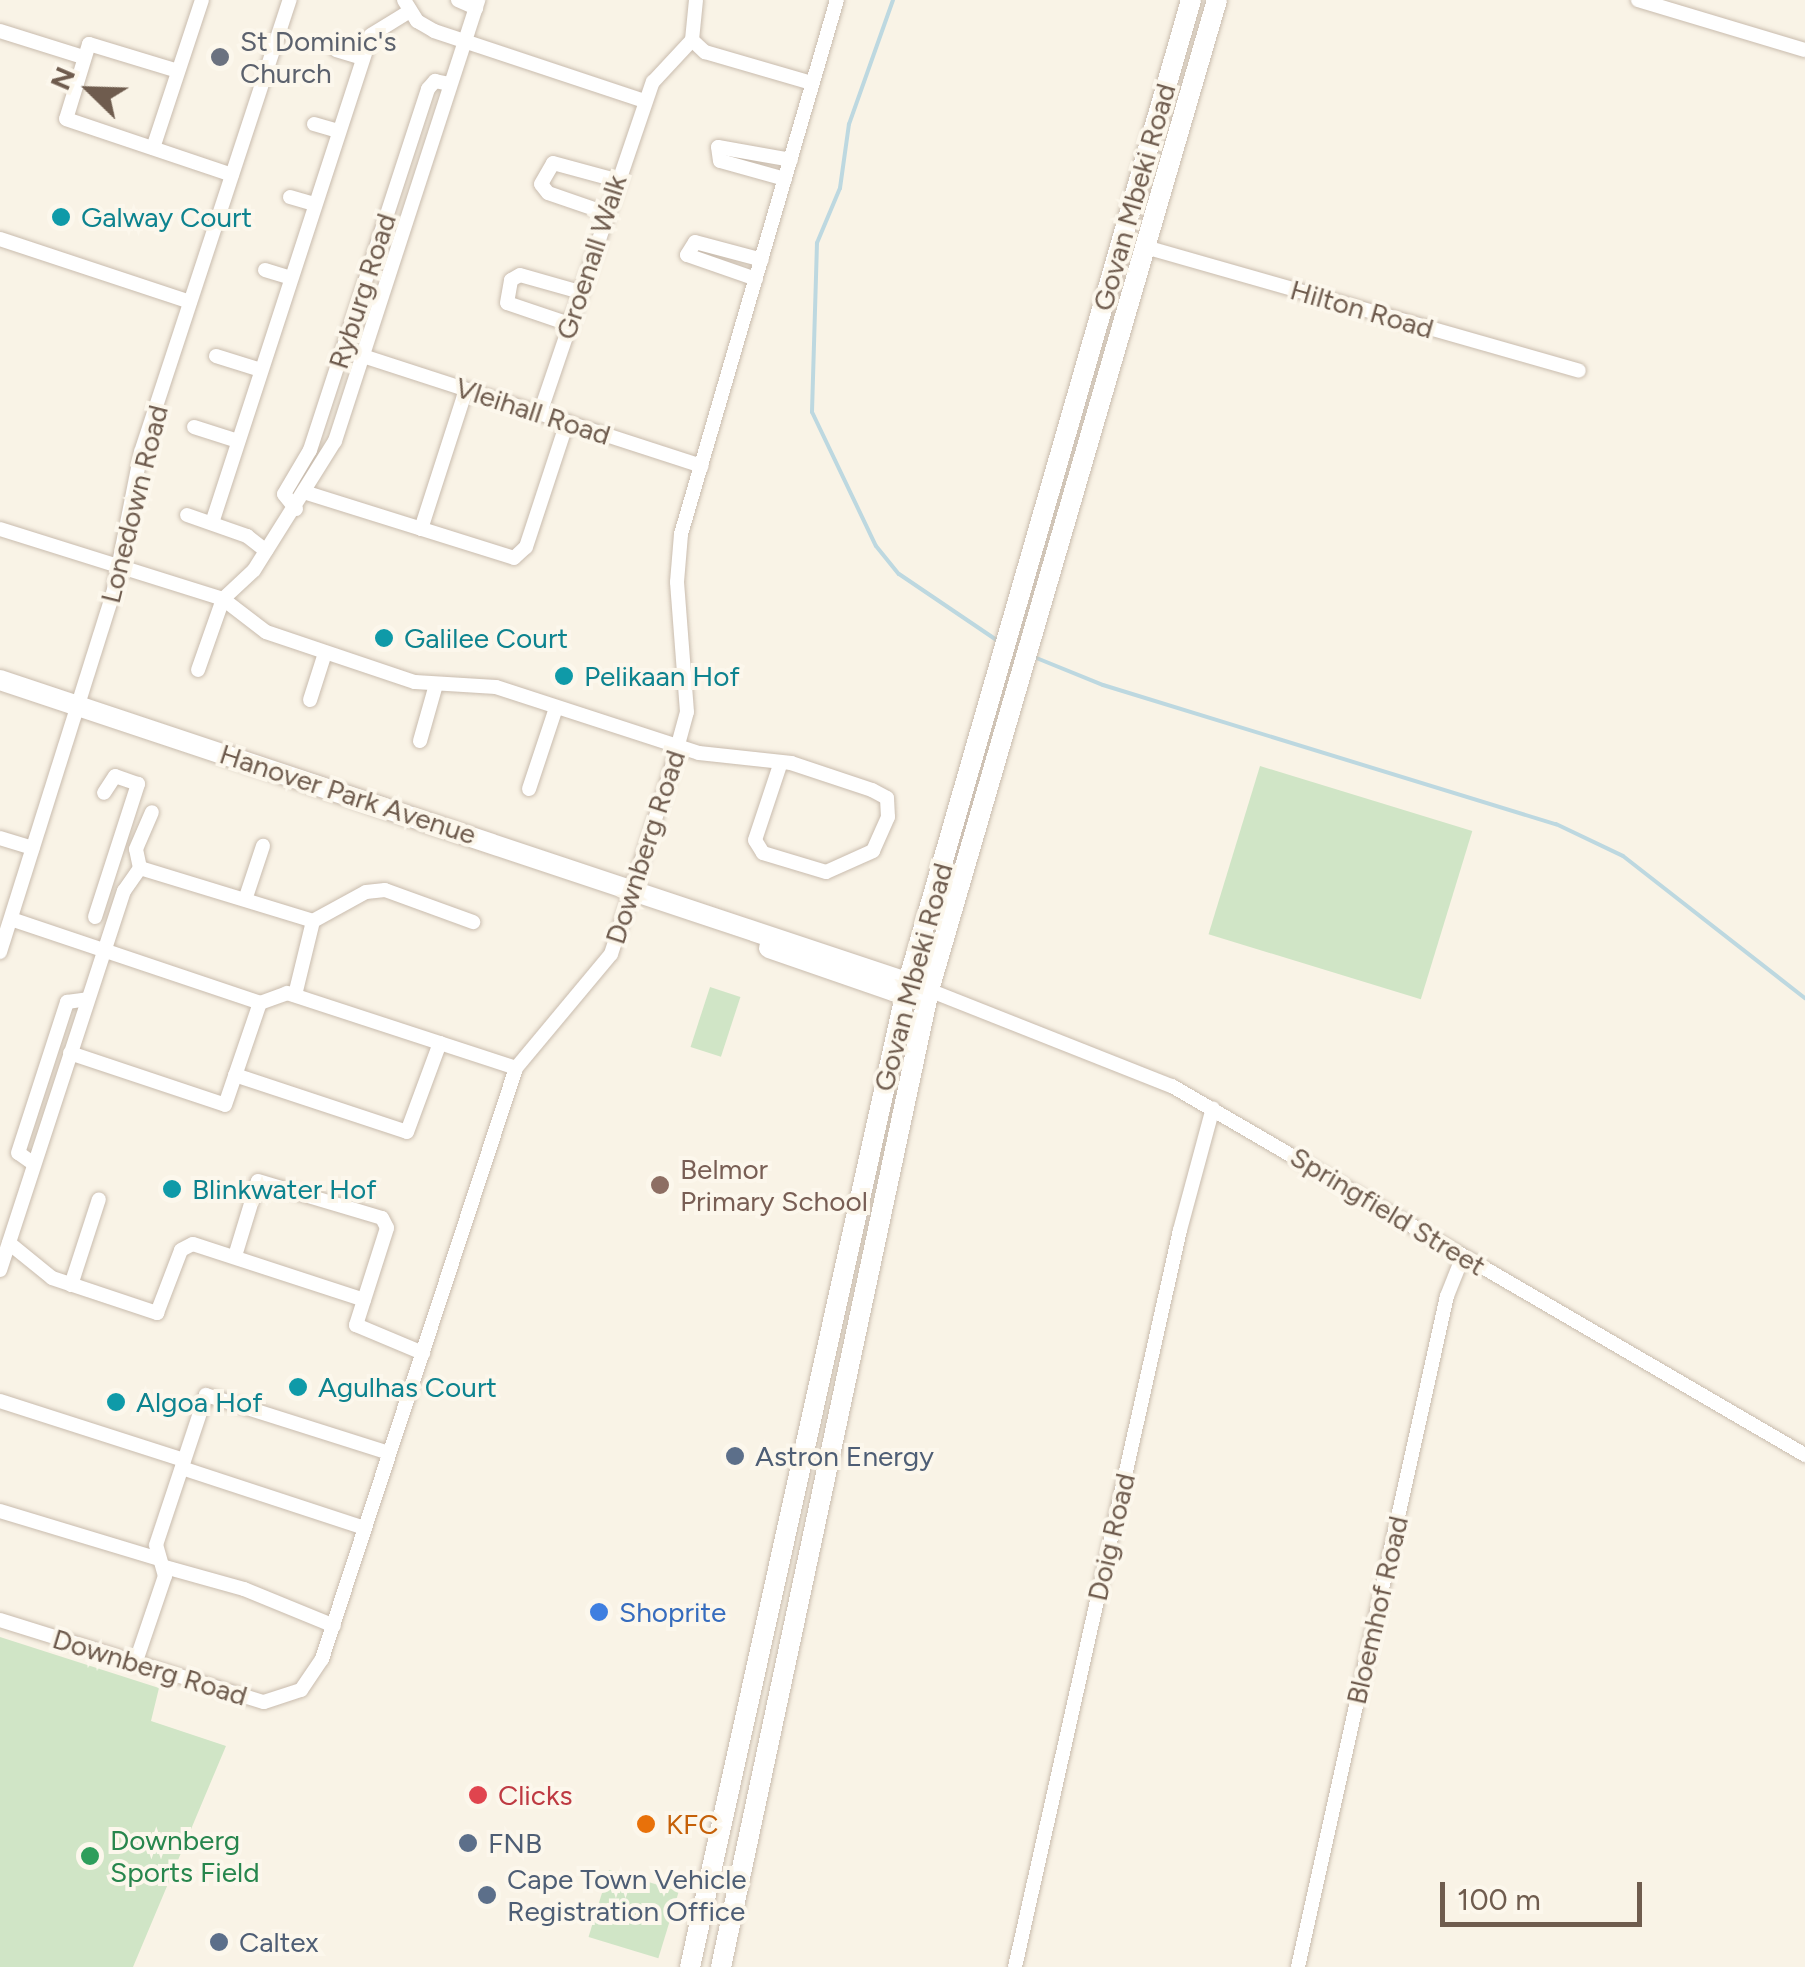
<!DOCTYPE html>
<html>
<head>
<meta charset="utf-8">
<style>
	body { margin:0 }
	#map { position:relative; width:1805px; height:1967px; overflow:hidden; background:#f9f3e6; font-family:Figtree,sans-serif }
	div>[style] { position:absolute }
	.green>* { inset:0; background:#d0e5c6; transform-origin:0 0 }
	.stream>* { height:4px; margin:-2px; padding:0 2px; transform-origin:2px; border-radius:2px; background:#bdd8e0 }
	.roads { filter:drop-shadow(0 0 2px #c9bcae) drop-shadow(0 0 2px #c9bcae) }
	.street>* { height:14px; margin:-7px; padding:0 7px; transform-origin:7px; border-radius:7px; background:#fff }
	.secondary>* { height:20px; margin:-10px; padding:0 10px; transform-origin:10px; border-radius:10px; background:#fff }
	.dots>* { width:28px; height:28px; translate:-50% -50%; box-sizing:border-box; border:5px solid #fcf7ec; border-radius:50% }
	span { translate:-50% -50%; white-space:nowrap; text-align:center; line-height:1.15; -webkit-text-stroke:8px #fcf7ec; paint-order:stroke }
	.worship-label { font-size:28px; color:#5b616d }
	.left { translate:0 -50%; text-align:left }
	.street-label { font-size:28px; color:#6f5c4e }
	.culture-label { font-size:28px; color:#0d838f }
	.education-label { font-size:28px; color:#785e54 }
	.service-label { font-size:28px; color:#4e5e75 }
	.shop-label { font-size:28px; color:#366cbe }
	.health-label { font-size:28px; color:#be3a42 }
	.food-label { font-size:28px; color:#c56008 }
	.leisure-label { font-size:28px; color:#27864d }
	.north { position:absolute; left:40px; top:40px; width:100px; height:100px; -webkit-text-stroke:8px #fcf7ec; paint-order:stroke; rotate:293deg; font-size:28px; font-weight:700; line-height:40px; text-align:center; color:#6f5c4e }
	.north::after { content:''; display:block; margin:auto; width:35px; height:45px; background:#6f5c4e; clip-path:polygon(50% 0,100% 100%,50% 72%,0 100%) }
	.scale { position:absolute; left:1440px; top:1882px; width:202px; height:45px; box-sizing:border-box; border:5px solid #6f5c4e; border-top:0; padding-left:12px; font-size:30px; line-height:35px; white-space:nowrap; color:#6f5c4e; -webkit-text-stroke:8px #fcf7ec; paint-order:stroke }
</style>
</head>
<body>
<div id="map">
	<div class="green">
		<i style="left:1260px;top:766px;width:222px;height:176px;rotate:17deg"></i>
		<i style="left:710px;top:987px;width:32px;height:63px;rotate:18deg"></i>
		<i style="clip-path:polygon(0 1637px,159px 1688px,151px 1721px,226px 1746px,133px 1967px,0 1967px)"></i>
		<i style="left:609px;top:1870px;width:73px;height:70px;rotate:17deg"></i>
	</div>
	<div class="stream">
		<i style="left:893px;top:0;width:132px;rotate:109.5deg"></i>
		<i style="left:849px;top:124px;width:65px;rotate:98deg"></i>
		<i style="left:840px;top:188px;width:60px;rotate:112.7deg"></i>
		<i style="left:817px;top:243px;width:169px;rotate:91.7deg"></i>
		<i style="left:812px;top:412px;width:148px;rotate:64.5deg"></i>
		<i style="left:876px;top:546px;width:36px;rotate:51deg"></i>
		<i style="left:899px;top:574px;width:120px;rotate:34.1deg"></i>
		<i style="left:1034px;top:657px;width:74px;rotate:22.1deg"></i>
		<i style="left:1103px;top:685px;width:474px;rotate:17.1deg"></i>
		<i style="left:1556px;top:824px;width:74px;rotate:25.5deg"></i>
		<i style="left:1623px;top:856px;width:231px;rotate:38deg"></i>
	</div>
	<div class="roads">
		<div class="street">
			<i style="left:404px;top:0;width:25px;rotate:58deg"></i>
			<i style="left:417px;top:21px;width:20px;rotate:30deg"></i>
			<i style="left:434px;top:31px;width:219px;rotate:18.4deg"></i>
			<i style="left:458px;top:0;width:20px;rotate:24deg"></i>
			<i style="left:1638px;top:0;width:174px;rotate:16.7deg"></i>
			<i style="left:0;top:31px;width:87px;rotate:17.4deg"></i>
			<i style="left:692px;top:40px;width:40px;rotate:-84.3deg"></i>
			<i style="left:336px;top:50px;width:27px;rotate:17deg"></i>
			<i style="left:178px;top:71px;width:93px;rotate:-163.1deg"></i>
			<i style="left:89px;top:44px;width:78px;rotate:107deg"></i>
			<i style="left:66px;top:119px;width:175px;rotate:18.6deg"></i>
			<i style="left:314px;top:124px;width:26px;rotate:16deg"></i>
			<i style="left:153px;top:148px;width:156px;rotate:-71.7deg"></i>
			<i style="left:785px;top:179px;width:67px;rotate:-164.5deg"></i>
			<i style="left:720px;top:161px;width:14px;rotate:-98deg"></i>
			<i style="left:718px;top:147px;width:74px;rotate:10.1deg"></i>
			<i style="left:290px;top:197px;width:26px;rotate:16deg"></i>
			<i style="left:606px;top:213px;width:61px;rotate:-161deg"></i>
			<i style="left:548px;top:193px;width:11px;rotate:-128deg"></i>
			<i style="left:541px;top:184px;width:24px;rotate:-60deg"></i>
			<i style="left:553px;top:163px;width:65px;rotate:15.1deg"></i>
			<i style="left:0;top:239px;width:200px;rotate:18.3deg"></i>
			<i style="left:1145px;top:247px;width:451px;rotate:15.9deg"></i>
			<i style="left:265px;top:270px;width:27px;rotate:17deg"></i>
			<i style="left:756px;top:279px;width:73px;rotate:-160.8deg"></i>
			<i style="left:687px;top:255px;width:15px;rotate:-58deg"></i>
			<i style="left:695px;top:242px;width:69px;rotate:15deg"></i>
			<i style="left:569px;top:324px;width:65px;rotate:-161.3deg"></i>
			<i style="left:507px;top:303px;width:23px;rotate:-80deg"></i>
			<i style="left:511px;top:280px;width:10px;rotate:-29deg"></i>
			<i style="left:520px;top:275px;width:62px;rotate:15.8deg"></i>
			<i style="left:216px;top:356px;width:47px;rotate:17.3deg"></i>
			<i style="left:363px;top:356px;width:356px;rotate:18deg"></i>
			<i style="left:540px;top:413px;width:350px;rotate:-71.2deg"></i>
			<i style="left:653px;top:82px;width:57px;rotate:-47.1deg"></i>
			<i style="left:692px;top:40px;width:18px;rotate:43deg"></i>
			<i style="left:705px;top:52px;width:111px;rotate:16.2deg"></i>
			<i style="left:194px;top:427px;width:46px;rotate:17.7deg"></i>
			<i style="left:307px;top:493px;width:217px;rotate:17.4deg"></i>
			<i style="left:514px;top:558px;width:16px;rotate:-43deg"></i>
			<i style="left:526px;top:547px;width:132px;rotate:-71.8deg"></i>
			<i style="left:296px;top:509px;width:19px;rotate:-129deg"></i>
			<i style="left:284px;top:494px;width:51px;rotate:-59.4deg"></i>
			<i style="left:310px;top:450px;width:380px;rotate:-71.9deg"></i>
			<i style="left:428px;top:89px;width:11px;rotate:-49deg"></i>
			<i style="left:435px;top:81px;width:14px;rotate:12deg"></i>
			<i style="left:187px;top:515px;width:64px;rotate:19.3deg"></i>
			<i style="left:247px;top:536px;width:24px;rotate:38deg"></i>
			<i style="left:212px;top:523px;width:513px;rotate:-71.95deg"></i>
			<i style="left:371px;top:35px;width:46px;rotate:-31.6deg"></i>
			<i style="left:0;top:529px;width:234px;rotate:17.4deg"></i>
			<i style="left:223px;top:599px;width:54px;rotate:37.5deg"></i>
			<i style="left:266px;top:632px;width:157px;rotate:18.6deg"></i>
			<i style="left:415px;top:682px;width:81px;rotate:3.5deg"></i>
			<i style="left:496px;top:687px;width:213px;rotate:18deg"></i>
			<i style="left:699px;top:753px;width:93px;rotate:6.2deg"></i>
			<i style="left:791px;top:763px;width:85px;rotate:18.4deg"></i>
			<i style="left:872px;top:790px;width:17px;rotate:28deg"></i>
			<i style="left:887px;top:798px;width:19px;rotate:87deg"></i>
			<i style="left:888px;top:817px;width:37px;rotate:114deg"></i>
			<i style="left:873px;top:851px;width:51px;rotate:155.9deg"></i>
			<i style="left:826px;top:872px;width:66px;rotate:-163.2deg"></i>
			<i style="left:763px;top:853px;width:15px;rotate:-122deg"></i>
			<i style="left:755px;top:840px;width:82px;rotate:-71.6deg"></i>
			<i style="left:421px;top:529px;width:146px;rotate:-72.1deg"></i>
			<i style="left:198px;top:670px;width:75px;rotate:-70.6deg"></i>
			<i style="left:223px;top:599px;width:42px;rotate:-43.1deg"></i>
			<i style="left:254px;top:570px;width:152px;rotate:-57.9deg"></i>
			<i style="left:335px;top:441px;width:464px;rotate:-72deg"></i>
			<i style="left:310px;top:700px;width:49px;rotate:-72.3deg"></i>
			<i style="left:420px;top:741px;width:55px;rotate:-74.2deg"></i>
			<i style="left:529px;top:789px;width:85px;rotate:-71.6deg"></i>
			<i style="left:0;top:838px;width:34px;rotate:17deg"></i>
			<i style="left:140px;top:868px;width:181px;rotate:17deg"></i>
			<i style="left:140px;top:868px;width:19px;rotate:-102deg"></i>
			<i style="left:136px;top:849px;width:40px;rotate:-66.6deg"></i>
			<i style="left:246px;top:897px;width:54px;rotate:-71.6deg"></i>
			<i style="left:95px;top:917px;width:140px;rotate:-72.1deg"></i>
			<i style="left:138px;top:784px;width:24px;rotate:-161deg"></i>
			<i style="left:115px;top:776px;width:20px;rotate:123deg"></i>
			<i style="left:11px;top:919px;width:263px;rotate:18.6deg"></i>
			<i style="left:313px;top:921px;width:60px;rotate:-28.7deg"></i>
			<i style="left:366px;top:892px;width:19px;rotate:-6deg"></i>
			<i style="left:385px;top:890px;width:94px;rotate:20deg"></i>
			<i style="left:0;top:952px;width:375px;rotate:-72.5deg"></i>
			<i style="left:113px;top:594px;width:145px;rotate:-78.8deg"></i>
			<i style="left:141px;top:452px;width:476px;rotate:-71.8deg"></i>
			<i style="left:929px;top:990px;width:261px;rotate:21.6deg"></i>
			<i style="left:1172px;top:1086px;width:733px;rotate:30.24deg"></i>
			<i style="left:295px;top:995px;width:76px;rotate:-76.3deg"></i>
			<i style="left:260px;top:1003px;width:29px;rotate:-20deg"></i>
			<i style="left:287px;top:993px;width:241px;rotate:18.1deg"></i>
			<i style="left:70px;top:1053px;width:163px;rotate:18.5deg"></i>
			<i style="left:225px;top:1105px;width:108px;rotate:-71.1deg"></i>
			<i style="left:235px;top:1075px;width:181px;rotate:18.3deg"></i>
			<i style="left:407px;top:1132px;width:95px;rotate:-69.7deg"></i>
			<i style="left:34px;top:1164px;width:19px;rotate:-145deg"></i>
			<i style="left:18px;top:1153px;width:159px;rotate:-72deg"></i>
			<i style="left:67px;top:1002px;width:21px;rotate:-8deg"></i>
			<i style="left:9px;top:1243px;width:55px;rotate:39.1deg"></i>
			<i style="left:52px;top:1278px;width:111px;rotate:18.4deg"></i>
			<i style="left:157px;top:1313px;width:67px;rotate:-69.1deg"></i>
			<i style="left:181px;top:1250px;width:13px;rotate:-27deg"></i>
			<i style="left:193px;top:1244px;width:180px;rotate:18.1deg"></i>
			<i style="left:235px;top:1256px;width:78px;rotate:-73deg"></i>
			<i style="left:258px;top:1181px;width:129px;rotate:16.6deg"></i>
			<i style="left:382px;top:1218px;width:11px;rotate:63deg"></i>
			<i style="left:387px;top:1228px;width:102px;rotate:107.7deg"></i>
			<i style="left:356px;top:1325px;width:73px;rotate:22.7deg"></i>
			<i style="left:0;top:1270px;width:399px;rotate:-71.9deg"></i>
			<i style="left:124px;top:891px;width:28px;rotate:-55deg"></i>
			<i style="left:71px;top:1285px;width:90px;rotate:-72deg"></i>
			<i style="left:0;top:1401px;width:193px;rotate:17.8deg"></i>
			<i style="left:182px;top:1468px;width:192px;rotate:18.2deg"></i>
			<i style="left:0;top:1511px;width:163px;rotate:16.8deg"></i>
			<i style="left:165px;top:1567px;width:82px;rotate:15.6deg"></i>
			<i style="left:244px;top:1589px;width:97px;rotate:22.3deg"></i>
			<i style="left:0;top:1620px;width:276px;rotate:17.3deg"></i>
			<i style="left:264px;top:1702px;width:39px;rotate:-18deg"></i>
			<i style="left:301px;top:1690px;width:37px;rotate:-56deg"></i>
			<i style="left:322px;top:1659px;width:622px;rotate:-71.83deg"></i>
			<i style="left:516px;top:1068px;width:148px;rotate:-50.2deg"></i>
			<i style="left:611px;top:954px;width:189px;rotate:-71.9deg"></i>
			<i style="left:670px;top:774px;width:64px;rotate:-74.7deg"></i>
			<i style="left:687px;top:712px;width:130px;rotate:-94.4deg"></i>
			<i style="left:677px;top:582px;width:48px;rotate:-85.2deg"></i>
			<i style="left:681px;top:534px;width:556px;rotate:-73.72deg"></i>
			<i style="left:135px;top:1664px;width:93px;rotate:-71.2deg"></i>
			<i style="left:165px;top:1576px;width:32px;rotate:-106deg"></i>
			<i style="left:156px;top:1545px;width:158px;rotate:-71.6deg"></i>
			<i style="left:206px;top:1395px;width:192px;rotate:17.6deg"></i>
			<i style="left:1015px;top:1967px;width:755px;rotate:-77.38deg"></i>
			<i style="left:1180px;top:1230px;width:126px;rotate:-74.9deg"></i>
			<i style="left:1298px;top:1967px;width:687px;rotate:-77.48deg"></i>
			<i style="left:1447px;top:1296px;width:43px;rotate:-68.2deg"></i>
		</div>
		<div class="secondary">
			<i style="left:0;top:680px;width:968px;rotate:18.43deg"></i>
			<i style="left:769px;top:948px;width:156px;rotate:19.1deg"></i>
			<i style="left:690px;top:1967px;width:1009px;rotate:-77.52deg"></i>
			<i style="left:908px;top:982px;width:1022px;rotate:-73.92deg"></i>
			<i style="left:721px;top:1967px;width:999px;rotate:-77.98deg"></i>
			<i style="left:929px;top:990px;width:1031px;rotate:-73.78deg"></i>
		</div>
	</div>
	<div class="dots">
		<i style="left:220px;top:57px;background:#6b7280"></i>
		<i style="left:61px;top:217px;background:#0f9aa8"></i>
		<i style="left:384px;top:638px;background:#0f9aa8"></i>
		<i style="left:564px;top:676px;background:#0f9aa8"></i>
		<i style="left:660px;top:1185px;background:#8d6e63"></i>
		<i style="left:172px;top:1189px;background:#0f9aa8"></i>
		<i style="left:298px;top:1387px;background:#0f9aa8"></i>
		<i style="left:116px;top:1402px;background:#0f9aa8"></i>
		<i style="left:735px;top:1456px;background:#5c6f8a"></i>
		<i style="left:599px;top:1612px;background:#3f7fe0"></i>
		<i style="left:478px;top:1795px;background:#e0444e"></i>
		<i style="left:646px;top:1824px;background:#e8710a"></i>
		<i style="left:468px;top:1843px;background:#5c6f8a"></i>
		<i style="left:90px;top:1856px;background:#2e9e5b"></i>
		<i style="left:487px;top:1895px;background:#5c6f8a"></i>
		<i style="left:219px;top:1942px;background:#5c6f8a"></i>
	</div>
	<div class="worship-label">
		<span class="left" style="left:240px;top:57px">St Dominic's<br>Church</span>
	</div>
	<div class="street-label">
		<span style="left:1134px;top:197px;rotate:-74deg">Govan Mbeki Road</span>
		<span style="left:591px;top:257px;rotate:-72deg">Groenall Walk</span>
		<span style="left:362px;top:291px;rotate:-72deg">Ryburg Road</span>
		<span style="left:1362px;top:309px;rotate:16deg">Hilton Road</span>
		<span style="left:533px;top:411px;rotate:18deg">Vleihall Road</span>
		<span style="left:134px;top:504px;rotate:-76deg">Lonedown Road</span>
		<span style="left:348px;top:794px;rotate:18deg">Hanover Park Avenue</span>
		<span style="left:645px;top:847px;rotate:-72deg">Downberg Road</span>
		<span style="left:913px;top:977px;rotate:-75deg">Govan Mbeki Road</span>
		<span style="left:1388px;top:1211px;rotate:31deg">Springfield Street</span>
		<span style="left:1111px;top:1537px;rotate:-77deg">Doig Road</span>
		<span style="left:1377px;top:1610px;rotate:-77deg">Bloemhof Road</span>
		<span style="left:150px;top:1667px;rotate:17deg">Downberg Road</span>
	</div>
	<div class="culture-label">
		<span class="left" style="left:81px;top:217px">Galway Court</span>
		<span class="left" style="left:404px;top:638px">Galilee Court</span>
		<span class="left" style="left:584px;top:676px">Pelikaan Hof</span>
		<span class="left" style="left:192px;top:1189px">Blinkwater Hof</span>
		<span class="left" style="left:318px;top:1387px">Agulhas Court</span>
		<span class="left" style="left:136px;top:1402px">Algoa Hof</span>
	</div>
	<div class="education-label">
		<span class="left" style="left:680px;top:1185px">Belmor<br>Primary School</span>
	</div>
	<div class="service-label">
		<span class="left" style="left:755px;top:1456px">Astron Energy</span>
		<span class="left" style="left:488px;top:1843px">FNB</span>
		<span class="left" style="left:507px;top:1895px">Cape Town Vehicle<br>Registration Office</span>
		<span class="left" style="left:239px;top:1942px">Caltex</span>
	</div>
	<div class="shop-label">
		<span class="left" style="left:619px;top:1612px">Shoprite</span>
	</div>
	<div class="health-label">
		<span class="left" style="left:498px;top:1795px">Clicks</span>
	</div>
	<div class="food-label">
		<span class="left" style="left:666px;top:1824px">KFC</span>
	</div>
	<div class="leisure-label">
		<span class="left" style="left:110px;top:1856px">Downberg<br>Sports Field</span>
	</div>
	<div class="north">N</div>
	<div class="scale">100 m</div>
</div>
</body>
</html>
